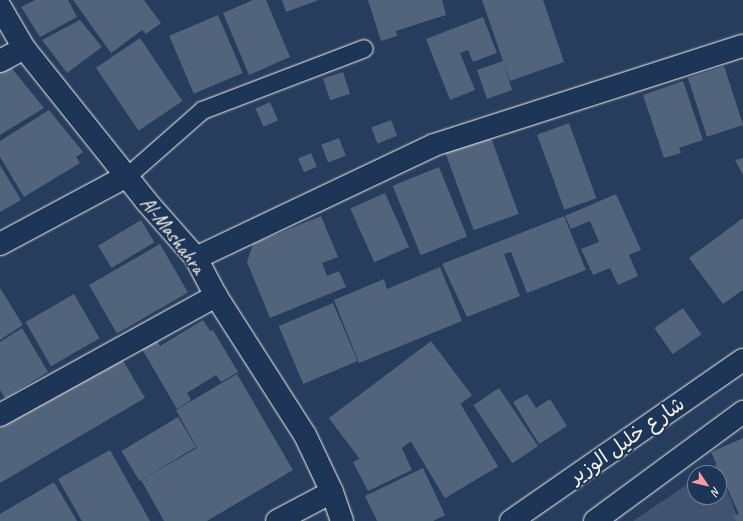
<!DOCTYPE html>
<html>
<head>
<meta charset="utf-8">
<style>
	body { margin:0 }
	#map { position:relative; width:743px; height:521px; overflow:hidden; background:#263d5d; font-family:Caveat,"Playpen Sans Arabic",sans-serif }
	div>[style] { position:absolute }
	.green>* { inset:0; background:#40546f }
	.building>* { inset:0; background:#52647b; transform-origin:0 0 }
	.roads { filter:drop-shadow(0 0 1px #f4f1e8) drop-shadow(0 0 1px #f4f1e8) }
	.lane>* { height:17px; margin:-8.5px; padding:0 8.5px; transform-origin:8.5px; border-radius:8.5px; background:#1d3557 }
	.street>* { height:22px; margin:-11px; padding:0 11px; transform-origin:11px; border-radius:11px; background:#1d3557 }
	span { translate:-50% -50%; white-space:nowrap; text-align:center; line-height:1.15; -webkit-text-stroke:4px #1d3557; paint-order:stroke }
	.street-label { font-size:20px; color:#f4f1e8 }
	.north { position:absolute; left:687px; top:465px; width:40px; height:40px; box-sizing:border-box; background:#1d3557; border:1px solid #738091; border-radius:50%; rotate:125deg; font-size:11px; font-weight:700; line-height:16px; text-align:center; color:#f4f1e8 }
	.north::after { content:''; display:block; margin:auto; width:14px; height:18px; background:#ff9aa2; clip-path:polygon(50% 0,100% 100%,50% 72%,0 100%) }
</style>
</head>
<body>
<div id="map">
	<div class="green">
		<i style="clip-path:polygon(717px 464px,739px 521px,633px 521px,695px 479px,695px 497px,719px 497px,719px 473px,704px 473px)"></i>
	</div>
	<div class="building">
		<i style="clip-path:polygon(35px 0,68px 0,77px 17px,40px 37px,21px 7px)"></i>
		<i style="clip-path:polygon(73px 0,144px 0,161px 23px,146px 34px,142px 30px,111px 53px)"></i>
		<i style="clip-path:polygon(253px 0,266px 0,290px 57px,249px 75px,223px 13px)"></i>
		<i style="clip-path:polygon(282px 0,319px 0,286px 12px)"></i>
		<i style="clip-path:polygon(368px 0,442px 0,446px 15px,396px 31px,397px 36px,381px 41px)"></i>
		<i style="clip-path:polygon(482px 0,543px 0,564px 62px,510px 81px,503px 62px,512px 90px,487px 99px,477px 70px,503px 61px)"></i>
		<i style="left:218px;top:15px;width:63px;height:53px;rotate:67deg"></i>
		<i style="clip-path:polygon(483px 17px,497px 53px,473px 62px,468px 50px,460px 53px,475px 90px,450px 100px,426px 39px)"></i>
		<i style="clip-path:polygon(80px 20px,102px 47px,67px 73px,42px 40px)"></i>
		<i style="left:140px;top:38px;width:76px;height:53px;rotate:56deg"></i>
		<i style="clip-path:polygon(10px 66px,44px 108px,0 135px,0 72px)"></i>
		<i style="left:724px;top:66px;width:62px;height:38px;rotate:72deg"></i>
		<i style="left:343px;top:72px;width:23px;height:21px;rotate:72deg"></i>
		<i style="clip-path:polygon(683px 81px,703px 140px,679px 148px,681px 153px,664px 158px,643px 95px)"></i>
		<i style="left:270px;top:102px;width:20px;height:16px;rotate:66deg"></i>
		<i style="clip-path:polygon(49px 110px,83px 152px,76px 157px,80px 163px,24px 197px,0 157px,0 141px)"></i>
		<i style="left:391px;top:120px;width:17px;height:21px;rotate:69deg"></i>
		<i style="left:569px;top:123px;width:80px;height:34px;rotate:70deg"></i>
		<i style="left:490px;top:135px;width:84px;height:48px;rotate:70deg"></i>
		<i style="left:339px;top:138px;width:19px;height:19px;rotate:69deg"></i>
		<i style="left:311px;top:153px;width:15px;height:14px;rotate:67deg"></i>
		<i style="clip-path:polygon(743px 158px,743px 175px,735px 160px)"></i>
		<i style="clip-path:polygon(0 165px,21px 200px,0 212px)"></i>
		<i style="left:439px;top:167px;width:75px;height:50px;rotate:68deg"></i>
		<i style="left:385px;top:193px;width:59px;height:38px;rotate:66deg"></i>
		<i style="clip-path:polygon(616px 194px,641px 250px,629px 255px,638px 276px,618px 285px,610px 268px,593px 275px,581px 249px,599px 242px,590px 221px,571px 229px,565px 216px)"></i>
		<i style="clip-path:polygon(321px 216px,338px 257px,322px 263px,327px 276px,339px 271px,346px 287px,270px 318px,247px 262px,253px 244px)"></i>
		<i style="clip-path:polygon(564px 216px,586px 270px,527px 293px,511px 252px,504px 254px,520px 296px,467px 317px,442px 264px)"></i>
		<i style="clip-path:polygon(743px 218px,743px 290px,723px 304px,689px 258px)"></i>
		<i style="left:141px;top:220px;width:26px;height:50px;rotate:59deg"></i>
		<i style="left:160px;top:244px;width:56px;height:82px;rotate:60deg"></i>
		<i style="clip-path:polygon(440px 267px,462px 321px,359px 363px,334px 300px,384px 279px,387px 289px)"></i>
		<i style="clip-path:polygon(0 288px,23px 325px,0 340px)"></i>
		<i style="left:74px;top:294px;width:51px;height:56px;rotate:60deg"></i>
		<i style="left:333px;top:303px;width:63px;height:59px;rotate:67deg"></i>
		<i style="left:683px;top:308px;width:32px;height:35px;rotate:55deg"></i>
		<i style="clip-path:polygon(203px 320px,210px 331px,213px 330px,238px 372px,221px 382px,216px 375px,187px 393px,191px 400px,177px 409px,142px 349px,157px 340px,160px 346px)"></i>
		<i style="clip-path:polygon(22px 328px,48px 372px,5px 398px,0 390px,0 342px)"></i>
		<i style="left:431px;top:341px;width:68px;height:128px;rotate:53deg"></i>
		<i style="clip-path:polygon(121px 357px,145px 398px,0 483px,0 428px)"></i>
		<i style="clip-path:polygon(237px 374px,293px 470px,207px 521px,164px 521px,141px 480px,197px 448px,176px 410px)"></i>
		<i style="left:499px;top:388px;width:70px;height:31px;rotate:56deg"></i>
		<i style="clip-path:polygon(527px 394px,536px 408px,550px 399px,567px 426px,539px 444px,513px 402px)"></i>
		<i style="left:460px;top:403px;width:74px;height:62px;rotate:59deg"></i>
		<i style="left:178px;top:417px;width:35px;height:66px;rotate:59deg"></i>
		<i style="clip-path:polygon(394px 431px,412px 470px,368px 491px,353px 462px,379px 449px,375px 440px)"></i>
		<i style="clip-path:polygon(743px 438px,743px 521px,736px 521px,733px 516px,739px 514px,711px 452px)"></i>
		<i style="clip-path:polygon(110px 450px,150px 521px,82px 521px,58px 479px)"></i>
		<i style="clip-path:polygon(423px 468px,445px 515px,433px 521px,377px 521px,365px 496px)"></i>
		<i style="clip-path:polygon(54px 482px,77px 521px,0 521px,0 514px)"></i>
	</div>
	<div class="roads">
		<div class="lane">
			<i style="left:127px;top:176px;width:100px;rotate:-41.3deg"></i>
			<i style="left:202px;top:110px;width:173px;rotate:-20.9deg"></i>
		</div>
		<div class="street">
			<i style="left:0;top:7px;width:48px;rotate:59.7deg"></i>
			<i style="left:24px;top:48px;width:196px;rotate:51.4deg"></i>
			<i style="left:146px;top:201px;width:76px;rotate:48.7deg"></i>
			<i style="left:196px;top:258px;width:43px;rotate:62.2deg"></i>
			<i style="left:216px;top:296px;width:165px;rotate:57.4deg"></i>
			<i style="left:305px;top:435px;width:63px;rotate:64.7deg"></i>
			<i style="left:332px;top:492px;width:31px;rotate:71deg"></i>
			<i style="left:0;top:61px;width:27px;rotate:-28deg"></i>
			<i style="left:0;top:244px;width:144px;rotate:-28.2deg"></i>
			<i style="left:196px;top:258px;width:263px;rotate:-25.4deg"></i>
			<i style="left:434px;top:145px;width:324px;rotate:-17.8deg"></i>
			<i style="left:0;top:415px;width:247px;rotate:-28.9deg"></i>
			<i style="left:277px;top:521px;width:62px;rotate:-27.8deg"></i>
			<i style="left:511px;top:521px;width:282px;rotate:-34.8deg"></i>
			<i style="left:595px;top:521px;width:184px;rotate:-36.4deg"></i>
		</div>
	</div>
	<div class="street-label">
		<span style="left:173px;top:235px;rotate:52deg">Al-Mashahra</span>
		<span style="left:627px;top:440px;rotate:-35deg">شارع خليل الوزير</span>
	</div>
	<div class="north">N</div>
</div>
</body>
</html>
